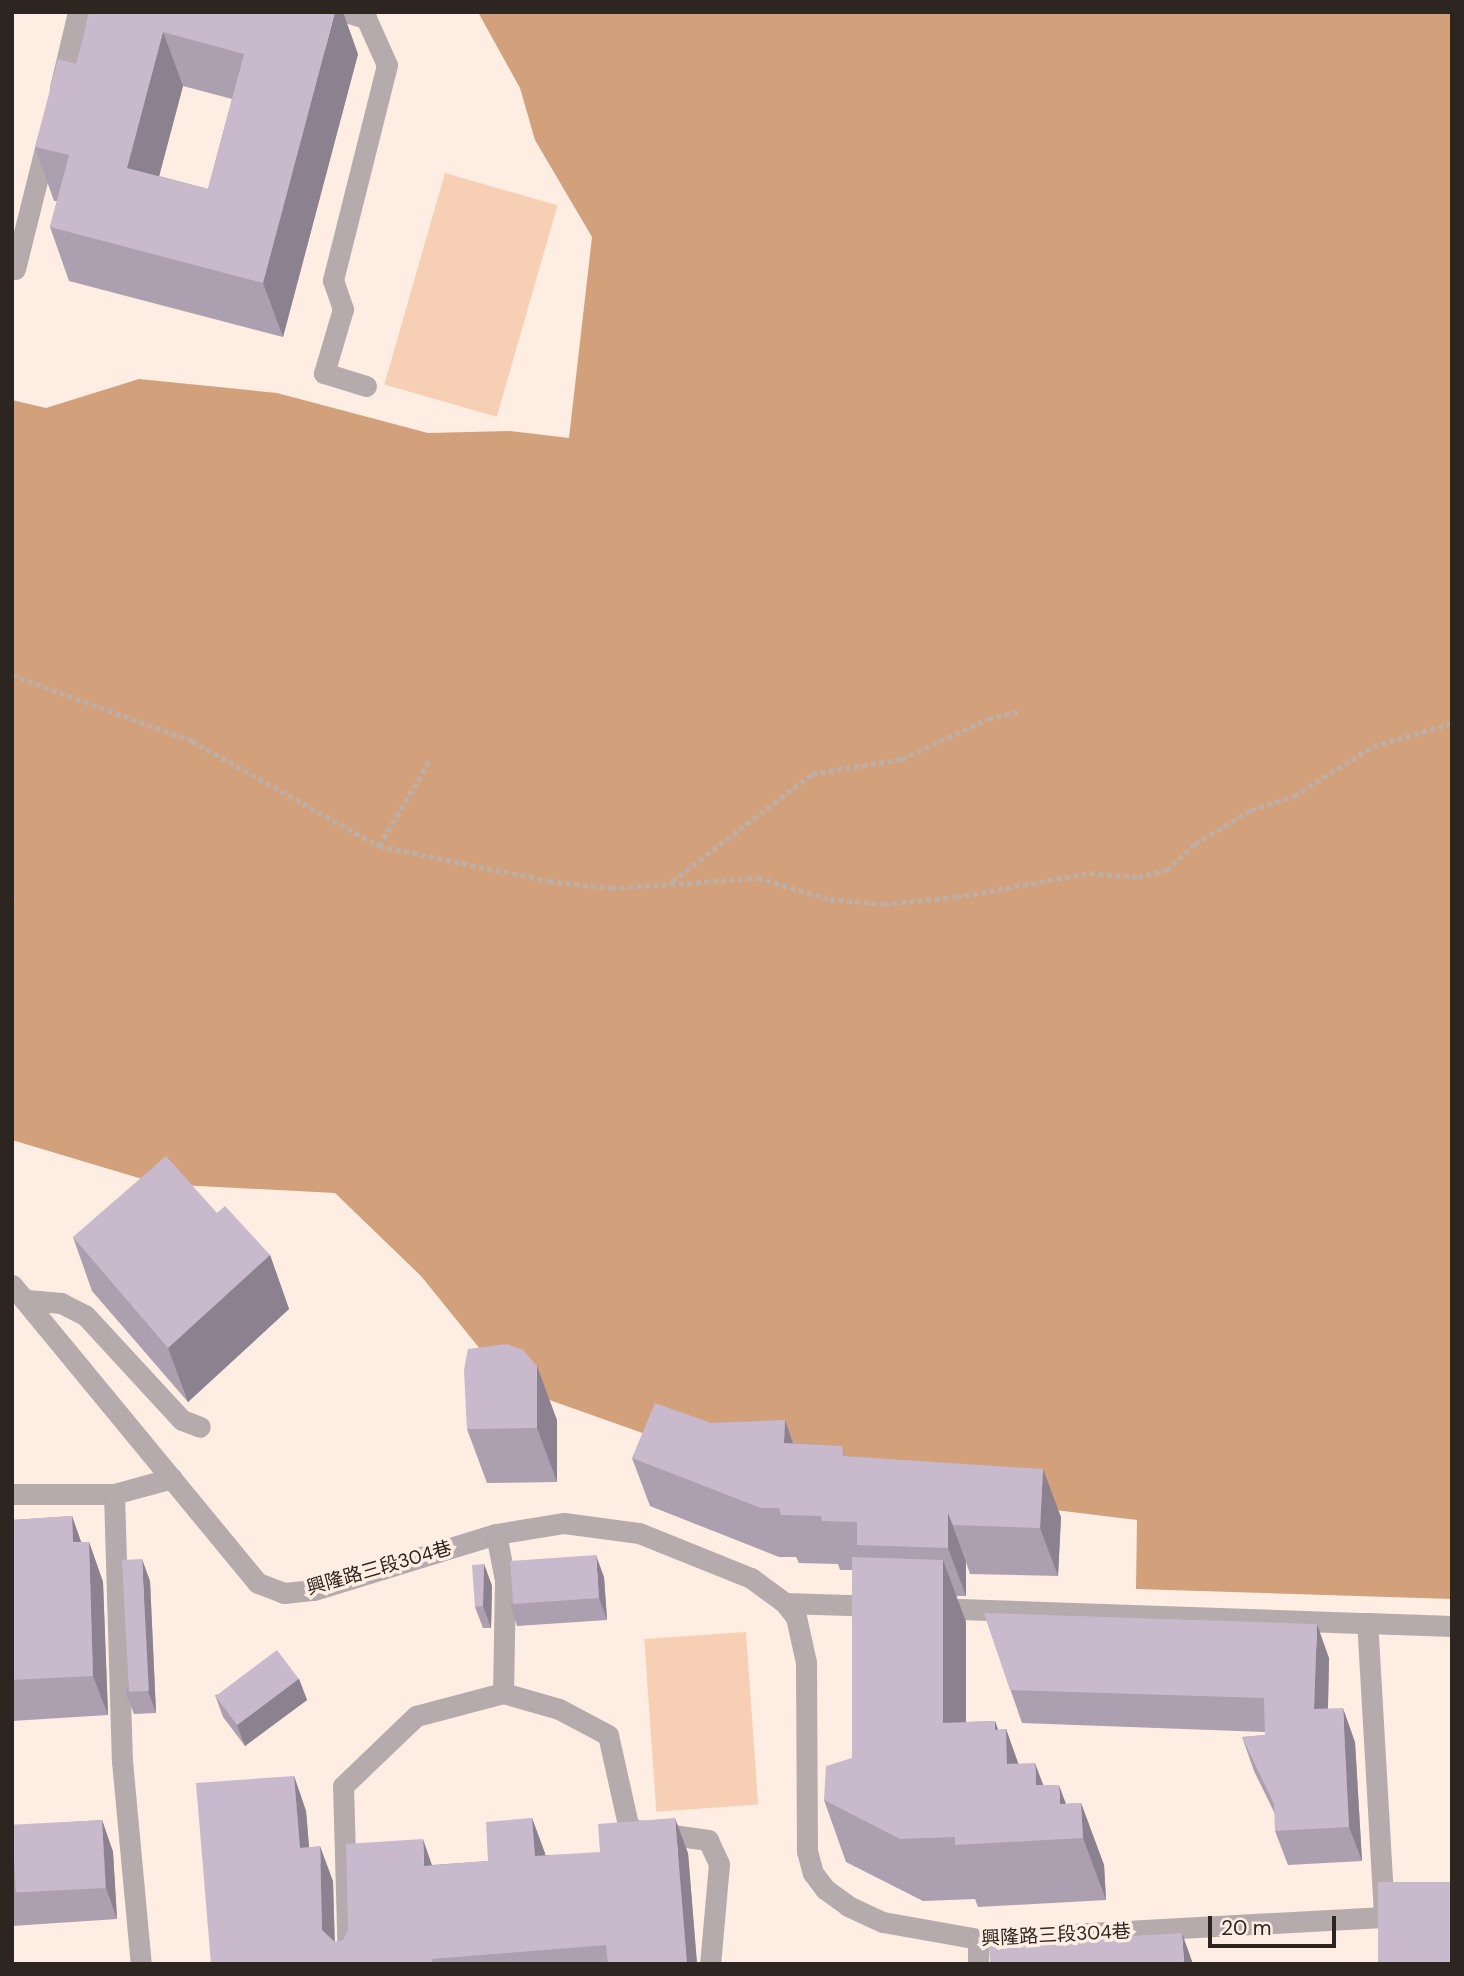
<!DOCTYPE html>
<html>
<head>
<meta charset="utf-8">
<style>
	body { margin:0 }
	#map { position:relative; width:1464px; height:1976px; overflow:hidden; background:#feede2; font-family:"DM Sans","Noto Sans TC",sans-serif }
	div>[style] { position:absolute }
	.green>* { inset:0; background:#f7cfb4; transform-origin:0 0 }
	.forest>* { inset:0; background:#d3a07c }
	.path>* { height:4.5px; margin-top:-2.25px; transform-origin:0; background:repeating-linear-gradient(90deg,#bdafa6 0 5px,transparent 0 8.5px) }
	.service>* { height:21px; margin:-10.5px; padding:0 10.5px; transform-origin:10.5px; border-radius:10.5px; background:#b5aaac }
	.minor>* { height:21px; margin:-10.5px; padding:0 10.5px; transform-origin:10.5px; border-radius:10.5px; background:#b5aaac }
	.wall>* { inset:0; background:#ac9faf }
	.shaded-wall>* { inset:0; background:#8c828f }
	.building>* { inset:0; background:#c8b9cc; transform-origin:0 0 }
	span { translate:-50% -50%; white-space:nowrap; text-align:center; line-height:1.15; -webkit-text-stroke:7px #feede2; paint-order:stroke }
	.street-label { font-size:19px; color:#2c2520 }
	.frame { position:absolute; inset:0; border:14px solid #2c2520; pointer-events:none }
	.scale { position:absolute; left:1208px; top:1916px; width:128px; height:32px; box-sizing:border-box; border:4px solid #2c2520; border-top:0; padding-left:9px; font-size:21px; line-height:24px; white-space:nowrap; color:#2c2520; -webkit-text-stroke:5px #feede2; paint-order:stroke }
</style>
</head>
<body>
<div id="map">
	<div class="green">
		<i style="left:445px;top:173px;width:117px;height:220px;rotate:16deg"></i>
		<i style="left:746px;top:1632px;width:173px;height:102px;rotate:86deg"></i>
	</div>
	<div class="forest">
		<i style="clip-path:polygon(478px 12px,1452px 12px,1452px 1599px,1136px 1589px,1137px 1520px,1055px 1510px,682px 1447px,510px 1386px,421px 1276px,335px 1193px,159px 1184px,12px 1140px,12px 400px,46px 408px,139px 379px,277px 393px,428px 433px,510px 431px,569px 438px,592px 237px,535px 140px,520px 88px)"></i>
	</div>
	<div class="path">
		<i style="left:12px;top:675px;width:192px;rotate:20.1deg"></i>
		<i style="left:192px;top:741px;width:214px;rotate:29.3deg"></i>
		<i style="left:379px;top:846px;width:174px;rotate:11.6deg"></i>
		<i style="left:549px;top:881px;width:62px;rotate:6.4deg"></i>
		<i style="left:611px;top:888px;width:147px;rotate:-3.9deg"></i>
		<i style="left:758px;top:878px;width:75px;rotate:16.3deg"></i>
		<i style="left:830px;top:899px;width:54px;rotate:5.3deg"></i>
		<i style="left:884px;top:904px;width:72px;rotate:-5.6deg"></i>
		<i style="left:956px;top:897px;width:136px;rotate:-10.2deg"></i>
		<i style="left:1090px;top:873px;width:48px;rotate:4.8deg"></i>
		<i style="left:1138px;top:877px;width:29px;rotate:-14deg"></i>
		<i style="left:1166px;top:870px;width:39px;rotate:-42deg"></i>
		<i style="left:1195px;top:844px;width:66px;rotate:-31.3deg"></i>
		<i style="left:1251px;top:810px;width:45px;rotate:-18deg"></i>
		<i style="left:1294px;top:796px;width:93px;rotate:-32.3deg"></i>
		<i style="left:1373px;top:746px;width:82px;rotate:-16.2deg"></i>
		<i style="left:379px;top:846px;width:99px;rotate:-59.5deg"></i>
		<i style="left:672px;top:881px;width:176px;rotate:-37.4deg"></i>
		<i style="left:812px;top:774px;width:90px;rotate:-9.6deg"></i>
		<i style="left:901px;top:759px;width:96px;rotate:-24.7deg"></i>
		<i style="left:988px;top:719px;width:33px;rotate:-14deg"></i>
		<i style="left:12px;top:897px;width:4px;rotate:45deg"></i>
	</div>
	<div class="service">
		<i style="left:345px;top:12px;width:22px;rotate:16deg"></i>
		<i style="left:366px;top:18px;width:51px;rotate:65.9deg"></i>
		<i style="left:387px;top:65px;width:222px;rotate:104.1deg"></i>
		<i style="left:333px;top:280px;width:31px;rotate:71deg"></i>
		<i style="left:343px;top:309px;width:67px;rotate:106.5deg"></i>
		<i style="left:324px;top:373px;width:44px;rotate:17.2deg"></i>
		<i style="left:60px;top:88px;width:78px;rotate:-76.7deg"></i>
		<i style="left:15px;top:269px;width:136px;rotate:-76deg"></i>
		<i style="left:27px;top:1300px;width:34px;rotate:5deg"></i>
		<i style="left:61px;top:1303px;width:27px;rotate:27deg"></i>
		<i style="left:85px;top:1315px;width:143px;rotate:47.3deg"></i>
		<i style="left:182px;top:1420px;width:19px;rotate:21deg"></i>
		<i style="left:12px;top:1494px;width:102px"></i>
		<i style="left:114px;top:1494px;width:60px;rotate:-15.4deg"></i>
		<i style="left:114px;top:1494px;width:267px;rotate:88.3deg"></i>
		<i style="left:122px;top:1761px;width:204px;rotate:84.7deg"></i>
		<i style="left:496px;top:1534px;width:47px;rotate:78.9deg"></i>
		<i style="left:505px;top:1580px;width:113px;rotate:91deg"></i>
		<i style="left:348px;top:1964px;width:178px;rotate:-91.6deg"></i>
		<i style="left:343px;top:1786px;width:101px;rotate:-43.8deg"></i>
		<i style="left:416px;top:1716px;width:90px;rotate:-14.8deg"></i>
		<i style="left:503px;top:1693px;width:58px;rotate:15.9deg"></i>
		<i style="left:559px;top:1709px;width:55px;rotate:28deg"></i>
		<i style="left:608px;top:1735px;width:96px;rotate:77.4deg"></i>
		<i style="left:629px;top:1829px;width:80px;rotate:7.9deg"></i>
		<i style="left:708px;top:1840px;width:26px;rotate:65deg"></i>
		<i style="left:719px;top:1864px;width:100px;rotate:95.1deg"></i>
		<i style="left:978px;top:1964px;width:25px;rotate:-90deg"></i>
	</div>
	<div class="minor">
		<i style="left:12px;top:1285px;width:386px;rotate:50.5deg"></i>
		<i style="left:258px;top:1583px;width:28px;rotate:21deg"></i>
		<i style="left:284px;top:1593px;width:30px;rotate:-6deg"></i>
		<i style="left:314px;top:1590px;width:190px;rotate:-17.1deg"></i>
		<i style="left:496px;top:1534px;width:69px;rotate:-9.2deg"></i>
		<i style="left:564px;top:1523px;width:76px;rotate:7.6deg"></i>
		<i style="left:639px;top:1533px;width:121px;rotate:21.9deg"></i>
		<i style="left:751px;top:1578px;width:42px;rotate:36.3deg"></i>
		<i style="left:785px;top:1603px;width:18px;rotate:52deg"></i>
		<i style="left:796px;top:1617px;width:46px;rotate:77.5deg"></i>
		<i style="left:806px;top:1662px;width:189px;rotate:89.7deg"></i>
		<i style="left:807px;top:1851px;width:23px;rotate:75deg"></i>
		<i style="left:813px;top:1873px;width:20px;rotate:53deg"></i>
		<i style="left:825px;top:1889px;width:29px;rotate:36deg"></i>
		<i style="left:848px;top:1906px;width:38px;rotate:25deg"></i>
		<i style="left:883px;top:1922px;width:97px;rotate:10.1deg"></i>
		<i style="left:978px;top:1939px;width:475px;rotate:-3.1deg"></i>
		<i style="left:785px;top:1603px;width:94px;rotate:1.8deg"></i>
		<i style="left:932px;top:1608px;width:435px;rotate:2deg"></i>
		<i style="left:1384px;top:1914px;width:291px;rotate:-93.3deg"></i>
		<i style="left:1367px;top:1623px;width:85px;rotate:2deg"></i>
	</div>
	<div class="wall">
		<i style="clip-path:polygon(evenodd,90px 12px,358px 54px,283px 337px,69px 281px,50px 227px,57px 201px,54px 201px,35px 147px,76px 64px,90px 12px,183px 86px,232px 99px,208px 189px,159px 176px,183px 86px)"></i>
		<i style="clip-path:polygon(217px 1213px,270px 1255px,289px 1309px,188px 1402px,92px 1291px,73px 1237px)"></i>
		<i style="clip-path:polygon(557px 1420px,557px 1482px,487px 1483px,467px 1429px)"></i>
		<i style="clip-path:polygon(785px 1420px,793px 1443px,842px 1446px,845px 1456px,1061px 1517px,1058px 1576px,970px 1574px,966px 1562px,966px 1596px,956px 1596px,966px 1622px,966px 1722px,995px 1721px,998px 1730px,1006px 1729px,1018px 1763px,1066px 1804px,1081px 1803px,1104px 1865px,1106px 1900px,978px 1907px,975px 1899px,923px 1901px,846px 1862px,824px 1800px,852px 1758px,852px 1570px,840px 1570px,838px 1564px,799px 1563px,796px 1557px,779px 1557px,650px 1506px,632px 1458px,711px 1423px)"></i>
		<i style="clip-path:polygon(72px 1516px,81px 1542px,89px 1542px,103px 1582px,108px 1715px,12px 1721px,12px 1520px)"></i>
		<i style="clip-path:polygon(484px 1564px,492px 1586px,491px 1628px,483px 1628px,475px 1607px)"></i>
		<i style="clip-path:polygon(604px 1577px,607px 1620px,517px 1626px,510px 1604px)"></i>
		<i style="clip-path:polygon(150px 1581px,156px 1713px,134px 1714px,126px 1693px)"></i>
		<i style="clip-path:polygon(984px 1613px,1329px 1658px,1328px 1709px,1355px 1742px,1362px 1861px,1288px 1865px,1275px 1831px,1275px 1814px,1254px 1771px,1242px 1737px,1265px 1735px,1265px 1732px,1022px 1723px)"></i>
		<i style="clip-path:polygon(299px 1679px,307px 1700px,245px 1746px,223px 1717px,215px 1695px)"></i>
		<i style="clip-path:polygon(294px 1776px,306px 1811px,309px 1847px,333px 1881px,335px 1942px,343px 1940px,432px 1865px,488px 1861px,532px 1818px,545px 1855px,688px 1853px,697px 1964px,211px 1964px)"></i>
		<i style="clip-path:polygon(102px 1820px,113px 1852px,117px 1919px,12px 1926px,12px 1826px)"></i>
	</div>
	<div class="shaded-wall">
		<i style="clip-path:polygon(335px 12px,343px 12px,358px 54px,283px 337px,263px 283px)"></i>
		<i style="clip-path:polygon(163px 32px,183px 86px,147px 222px,127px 168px)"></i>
		<i style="clip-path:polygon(270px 1255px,289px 1309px,188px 1402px,168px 1348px)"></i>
		<i style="clip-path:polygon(537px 1366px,557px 1420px,557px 1482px,537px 1428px)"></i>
		<i style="clip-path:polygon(785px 1420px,802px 1469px,784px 1443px)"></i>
		<i style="clip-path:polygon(1043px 1469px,1061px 1517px,1058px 1576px,1040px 1528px)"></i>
		<i style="clip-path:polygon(948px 1513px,966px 1562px,966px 1596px,948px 1548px)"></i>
		<i style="clip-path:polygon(72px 1516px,86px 1556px,73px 1542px)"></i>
		<i style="clip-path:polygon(89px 1542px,103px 1582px,108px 1715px,93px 1676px)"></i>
		<i style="clip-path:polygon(596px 1555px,604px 1577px,607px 1620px,599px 1598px)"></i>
		<i style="clip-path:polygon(142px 1559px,150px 1581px,156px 1713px,148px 1691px)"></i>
		<i style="clip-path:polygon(943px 1560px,966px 1622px,966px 1785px,943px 1723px)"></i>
		<i style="clip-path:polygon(484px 1564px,492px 1586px,491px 1628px,483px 1606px)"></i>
		<i style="clip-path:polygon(1317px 1624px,1329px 1658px,1327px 1743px,1314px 1709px)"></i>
		<i style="clip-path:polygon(299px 1679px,307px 1700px,245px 1746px,237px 1725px)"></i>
		<i style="clip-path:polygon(1343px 1708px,1355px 1742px,1362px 1861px,1349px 1827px)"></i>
		<i style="clip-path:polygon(995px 1721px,1006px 1752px,1006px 1729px,1028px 1791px,1029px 1826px,995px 1730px)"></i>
		<i style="clip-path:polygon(1035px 1763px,1058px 1824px,1036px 1785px)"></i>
		<i style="clip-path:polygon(294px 1776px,306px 1811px,312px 1882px,300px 1848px)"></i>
		<i style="clip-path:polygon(1059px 1785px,1079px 1839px,1060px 1804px)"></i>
		<i style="clip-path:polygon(1081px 1803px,1104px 1865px,1106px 1900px,1083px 1838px)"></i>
		<i style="clip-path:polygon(532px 1818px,545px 1853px,547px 1891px,535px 1856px)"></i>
		<i style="clip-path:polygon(675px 1818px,688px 1853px,697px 1964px,687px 1964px)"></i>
		<i style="clip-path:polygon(102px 1820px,113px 1852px,117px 1919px,106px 1888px)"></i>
		<i style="clip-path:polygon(423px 1839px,435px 1874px,424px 1866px)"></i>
		<i style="clip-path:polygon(320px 1846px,333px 1881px,335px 1964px,322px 1930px)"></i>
		<i style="clip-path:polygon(1182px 1933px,1193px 1964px,1184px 1964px)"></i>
	</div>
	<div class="building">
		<i style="clip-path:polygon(evenodd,90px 12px,335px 12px,263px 283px,50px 227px,69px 155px,35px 147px,58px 59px,76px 64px,90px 12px,163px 32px,244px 54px,208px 189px,127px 168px,163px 32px)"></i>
		<i style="clip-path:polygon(166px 1156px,217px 1213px,225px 1206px,270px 1255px,168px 1348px,73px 1237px)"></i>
		<i style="clip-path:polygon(507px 1344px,523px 1350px,537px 1366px,537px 1428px,467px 1429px,464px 1370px,468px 1349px)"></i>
		<i style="clip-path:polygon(655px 1403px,711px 1423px,785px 1420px,784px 1443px,842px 1446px,843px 1456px,1043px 1469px,1040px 1528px,953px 1525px,948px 1513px,948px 1548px,857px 1545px,857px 1522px,822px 1521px,821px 1516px,781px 1515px,779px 1508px,761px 1508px,632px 1458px)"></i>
		<i style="clip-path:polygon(72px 1516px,73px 1542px,89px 1542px,93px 1676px,12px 1680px,12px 1520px)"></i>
		<i style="left:596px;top:1555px;width:43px;height:86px;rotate:86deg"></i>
		<i style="clip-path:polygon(852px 1557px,943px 1560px,943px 1723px,995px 1721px,995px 1730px,1006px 1729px,1007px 1764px,1035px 1763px,1036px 1785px,1059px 1785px,1060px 1804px,1081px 1803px,1083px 1838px,955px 1845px,955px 1837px,900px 1839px,824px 1800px,826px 1766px,852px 1758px)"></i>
		<i style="left:142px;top:1559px;width:132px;height:20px;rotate:87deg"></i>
		<i style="clip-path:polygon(484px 1564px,483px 1606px,475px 1607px,472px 1565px)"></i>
		<i style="clip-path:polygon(984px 1613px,1317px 1624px,1314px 1709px,1343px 1708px,1349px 1827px,1275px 1831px,1274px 1804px,1242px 1737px,1265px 1735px,1264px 1698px,1010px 1690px)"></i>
		<i style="left:277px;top:1650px;width:36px;height:77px;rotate:53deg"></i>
		<i style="clip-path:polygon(294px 1776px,300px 1848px,320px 1846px,322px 1930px,335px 1942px,343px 1940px,348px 1930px,346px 1844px,423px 1839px,424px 1866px,488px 1861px,486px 1822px,532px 1818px,535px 1856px,600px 1852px,598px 1824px,675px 1818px,687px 1964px,608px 1964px,606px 1945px,432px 1959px,433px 1964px,211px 1964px,196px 1783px)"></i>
		<i style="left:102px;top:1820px;width:68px;height:90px;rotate:87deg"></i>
		<i style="left:1452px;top:1882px;width:82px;height:74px;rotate:90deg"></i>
		<i style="clip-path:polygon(1182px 1933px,1184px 1964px,967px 1964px,990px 1962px,989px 1945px)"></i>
	</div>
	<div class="street-label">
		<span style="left:379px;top:1568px;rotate:-16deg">興隆路三段304巷</span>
		<span style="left:1056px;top:1935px;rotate:-3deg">興隆路三段304巷</span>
	</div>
	<div class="frame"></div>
	<div class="scale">20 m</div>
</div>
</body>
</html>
